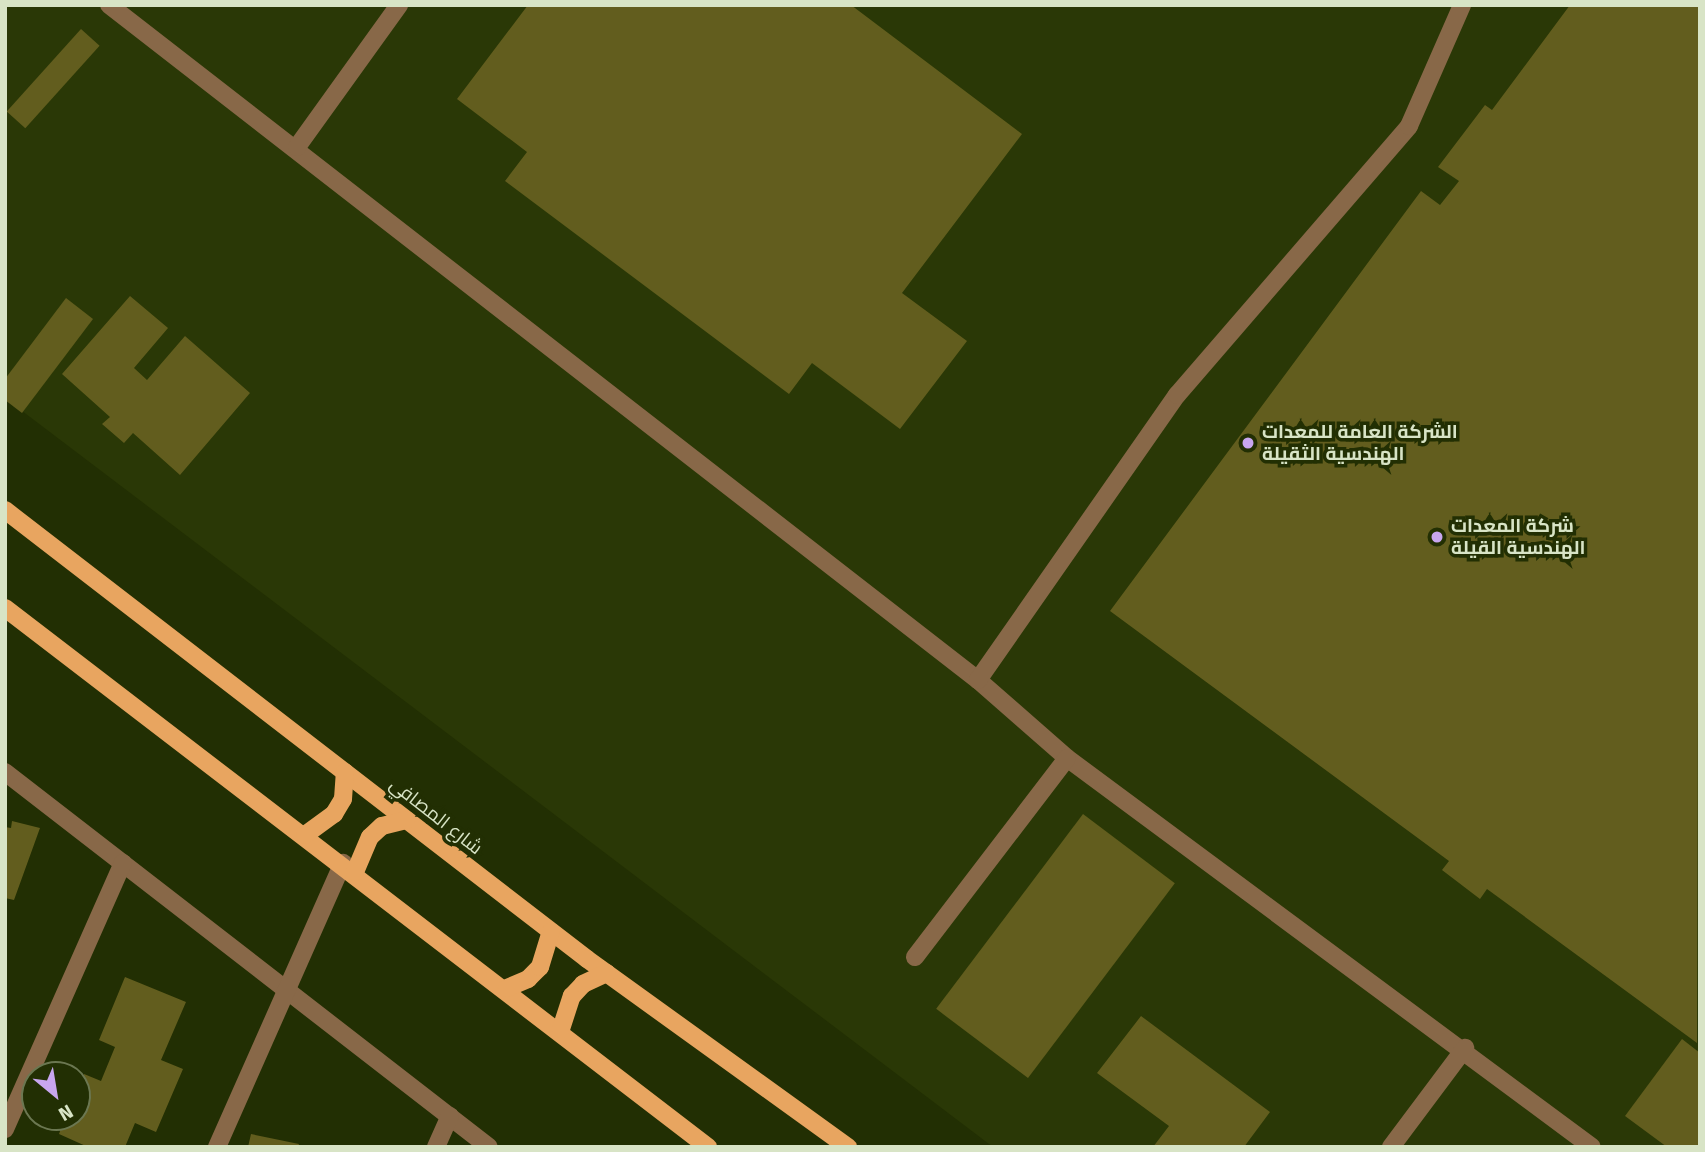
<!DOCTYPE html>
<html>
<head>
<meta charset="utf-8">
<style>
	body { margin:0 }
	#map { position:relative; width:1705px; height:1152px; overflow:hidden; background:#222f03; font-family:"Fira Sans",Cairo,sans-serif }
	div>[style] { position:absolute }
	.built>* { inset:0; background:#2a3806 }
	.building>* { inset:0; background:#625d1e; transform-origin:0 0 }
	.minor>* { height:18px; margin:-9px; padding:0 9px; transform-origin:9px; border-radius:9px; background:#886848 }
	.major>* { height:18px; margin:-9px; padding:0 9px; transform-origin:9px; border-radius:9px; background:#e8a560 }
	.dots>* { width:19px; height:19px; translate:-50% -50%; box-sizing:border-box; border:4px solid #222f03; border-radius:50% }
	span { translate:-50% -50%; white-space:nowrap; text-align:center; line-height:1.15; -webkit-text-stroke:7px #222f03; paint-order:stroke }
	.poi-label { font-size:19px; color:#d8e4c6; font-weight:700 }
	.left { translate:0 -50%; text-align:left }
	.street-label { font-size:19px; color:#d8e4c6 }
	.frame { position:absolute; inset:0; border:7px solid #d8e4c6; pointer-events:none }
	.north { position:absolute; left:21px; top:1061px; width:70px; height:70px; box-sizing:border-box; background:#222f03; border:2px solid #6b7751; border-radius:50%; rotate:150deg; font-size:19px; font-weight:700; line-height:28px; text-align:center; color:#d8e4c6 }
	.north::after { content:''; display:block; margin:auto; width:24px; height:32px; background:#c8a6ef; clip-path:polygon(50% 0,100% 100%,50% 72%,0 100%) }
</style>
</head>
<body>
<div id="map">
	<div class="built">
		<i style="clip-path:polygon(5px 5px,1700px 5px,1700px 1147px,993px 1147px,5px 398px)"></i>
	</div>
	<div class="building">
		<i style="clip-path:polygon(528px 5px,851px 5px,1022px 134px,902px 293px,967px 341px,900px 429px,812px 363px,789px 394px,505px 181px,527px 152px,457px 99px)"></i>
		<i style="clip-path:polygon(1570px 5px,1700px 5px,1697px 1043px,1487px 889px,1480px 899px,1442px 870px,1449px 861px,1110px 611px,1421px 191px,1440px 205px,1459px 181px,1438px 167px,1485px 105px,1492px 110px)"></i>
		<i style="left:81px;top:29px;width:25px;height:111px;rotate:42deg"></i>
		<i style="clip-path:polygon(130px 296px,168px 328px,134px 368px,147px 380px,185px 336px,250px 393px,180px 475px,133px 433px,124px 443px,102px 424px,110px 417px,62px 374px)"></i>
		<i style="clip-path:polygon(66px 298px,93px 319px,22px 413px,5px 400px,5px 379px)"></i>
		<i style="left:1083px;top:814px;width:115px;height:244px;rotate:37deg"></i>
		<i style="clip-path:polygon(12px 821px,40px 828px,14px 900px,5px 898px,5px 827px,11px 828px)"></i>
		<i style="clip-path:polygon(125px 977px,186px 1002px,161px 1060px,183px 1069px,156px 1132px,135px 1123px,125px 1147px,88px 1147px,59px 1134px,65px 1117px,77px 1117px,77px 1090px,84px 1074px,101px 1081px,115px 1047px,99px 1040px)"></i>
		<i style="clip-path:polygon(1141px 1016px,1270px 1112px,1244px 1147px,1153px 1147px,1169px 1126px,1097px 1073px)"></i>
		<i style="clip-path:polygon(1682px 1039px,1700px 1053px,1700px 1147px,1667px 1147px,1625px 1116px)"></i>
		<i style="clip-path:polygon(251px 1134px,299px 1144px,298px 1147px,248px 1147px)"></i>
	</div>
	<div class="minor">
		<i style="left:109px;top:5px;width:1100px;rotate:37.84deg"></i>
		<i style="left:978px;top:680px;width:118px;rotate:41.2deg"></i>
		<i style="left:1067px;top:758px;width:653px;rotate:36.54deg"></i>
		<i style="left:297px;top:147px;width:175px;rotate:-54.3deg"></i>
		<i style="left:978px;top:680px;width:348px;rotate:-55.1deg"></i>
		<i style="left:1177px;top:395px;width:355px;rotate:-49.2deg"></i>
		<i style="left:1409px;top:126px;width:132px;rotate:-66.3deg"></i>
		<i style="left:5px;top:772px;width:612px;rotate:37.77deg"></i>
		<i style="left:915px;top:957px;width:250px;rotate:-52.6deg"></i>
		<i style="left:5px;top:1129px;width:291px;rotate:-66.1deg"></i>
		<i style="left:217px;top:1147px;width:311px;rotate:-66.1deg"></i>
		<i style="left:436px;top:1147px;width:34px;rotate:-66deg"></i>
		<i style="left:1391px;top:1147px;width:124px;rotate:-53.2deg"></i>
	</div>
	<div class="major">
		<i style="left:5px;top:510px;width:735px;rotate:37.65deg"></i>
		<i style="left:587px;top:959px;width:322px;rotate:35.8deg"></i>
		<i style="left:5px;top:608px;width:886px;rotate:37.48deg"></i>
		<i style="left:305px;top:835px;width:36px;rotate:-36deg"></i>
		<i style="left:334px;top:814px;width:17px;rotate:-59deg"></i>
		<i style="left:343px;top:799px;width:27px;rotate:-86deg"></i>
		<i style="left:355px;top:872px;width:38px;rotate:-67deg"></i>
		<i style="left:370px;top:837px;width:16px;rotate:-43deg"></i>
		<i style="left:382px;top:826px;width:25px;rotate:-14deg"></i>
		<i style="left:507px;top:988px;width:23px;rotate:-23deg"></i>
		<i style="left:528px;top:979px;width:17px;rotate:-45deg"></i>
		<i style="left:540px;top:967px;width:37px;rotate:-73deg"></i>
		<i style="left:561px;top:1029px;width:35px;rotate:-72deg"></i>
		<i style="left:572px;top:996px;width:16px;rotate:-47deg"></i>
		<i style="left:583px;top:984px;width:26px;rotate:-25deg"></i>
	</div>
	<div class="dots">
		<i style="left:1248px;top:443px;background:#c8a6ef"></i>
		<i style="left:1437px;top:537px;background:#c8a6ef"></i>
	</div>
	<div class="poi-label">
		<span class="left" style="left:1262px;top:443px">الشركة العامة للمعدات<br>الهندسية الثقيلة</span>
		<span class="left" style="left:1451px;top:537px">شركة المعدات<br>الهندسية القيلة</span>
	</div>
	<div class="street-label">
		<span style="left:436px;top:816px;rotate:38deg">شارع المصافي</span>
	</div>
	<div class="frame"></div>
	<div class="north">N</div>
</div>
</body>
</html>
